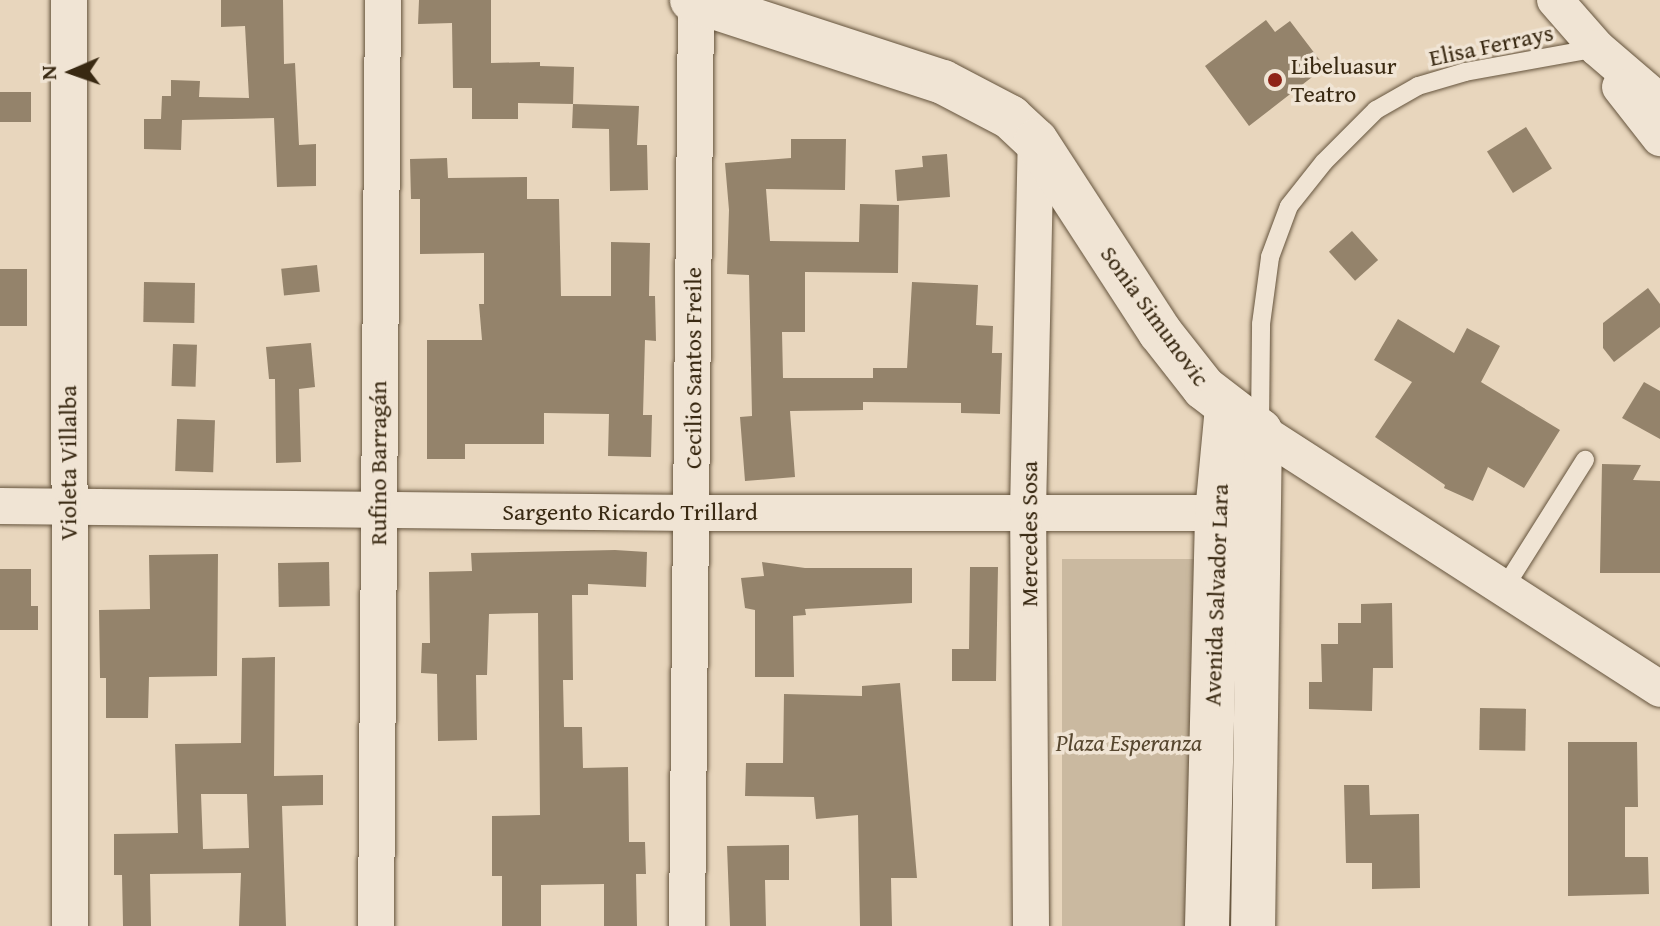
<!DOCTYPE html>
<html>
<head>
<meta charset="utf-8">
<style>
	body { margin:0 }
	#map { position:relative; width:1660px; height:926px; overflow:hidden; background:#e8d6bd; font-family:"Gentium Book Plus",serif }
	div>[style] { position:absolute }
	.green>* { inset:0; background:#cab9a0; transform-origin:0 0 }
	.building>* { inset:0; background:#94836b; transform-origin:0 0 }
	.roads { filter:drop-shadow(0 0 2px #65543d) drop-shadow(0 0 2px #65543d) }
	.service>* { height:18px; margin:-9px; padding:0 9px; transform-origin:9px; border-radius:9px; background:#f0e4d4 }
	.minor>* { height:36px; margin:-18px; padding:0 18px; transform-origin:18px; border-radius:18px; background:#f0e4d4 }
	.tertiary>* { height:44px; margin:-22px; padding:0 22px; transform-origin:22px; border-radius:22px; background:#f0e4d4 }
	.dots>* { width:22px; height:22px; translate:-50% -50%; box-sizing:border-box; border:4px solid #f0e4d4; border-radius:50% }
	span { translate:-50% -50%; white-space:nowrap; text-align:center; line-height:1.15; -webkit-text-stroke:7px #f0e4d4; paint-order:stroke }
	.street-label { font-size:24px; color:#392912 }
	.poi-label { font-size:24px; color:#392912 }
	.left { translate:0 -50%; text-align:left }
	.park-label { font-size:24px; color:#56462e; font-style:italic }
	.north { position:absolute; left:32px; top:32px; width:80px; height:80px; -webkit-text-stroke:6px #f0e4d4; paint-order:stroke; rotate:268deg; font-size:22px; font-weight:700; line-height:32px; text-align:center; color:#392912 }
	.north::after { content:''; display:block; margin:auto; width:28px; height:36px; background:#392912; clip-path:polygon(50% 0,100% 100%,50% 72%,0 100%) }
</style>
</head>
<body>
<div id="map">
	<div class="green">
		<i style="left:1062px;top:559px;width:136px;height:367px"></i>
	</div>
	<div class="building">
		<i style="clip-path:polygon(221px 0,283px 0,284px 64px,295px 63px,299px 145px,316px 144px,316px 186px,277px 187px,274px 118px,182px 120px,181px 150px,144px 149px,144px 119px,161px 119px,162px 96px,171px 96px,171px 80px,200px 81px,199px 97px,249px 98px,245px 26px,221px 27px)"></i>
		<i style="clip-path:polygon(419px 0,491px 0,491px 63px,540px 62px,540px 66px,574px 67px,573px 104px,518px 103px,518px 119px,472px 119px,472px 88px,453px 88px,452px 23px,418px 24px)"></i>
		<i style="clip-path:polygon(1266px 20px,1275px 32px,1290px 21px,1325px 67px,1249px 126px,1205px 66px)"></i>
		<i style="left:0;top:92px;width:31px;height:30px"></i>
		<i style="clip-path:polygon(573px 104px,639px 106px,637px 145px,647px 145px,648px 190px,610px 191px,609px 129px,572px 128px)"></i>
		<i style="left:1526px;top:127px;width:49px;height:46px;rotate:58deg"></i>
		<i style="clip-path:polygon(791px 139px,846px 139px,845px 190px,766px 189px,770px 241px,859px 242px,860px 204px,899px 205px,898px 273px,805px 272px,805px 332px,782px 332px,783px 378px,873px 378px,873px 368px,907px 368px,912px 282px,978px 285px,976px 325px,993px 326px,992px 353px,1002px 353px,1000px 414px,961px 413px,961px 403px,863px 402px,863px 410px,790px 411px,795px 477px,745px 481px,740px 417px,752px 416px,749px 275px,727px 274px,729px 210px,725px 163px,791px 158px)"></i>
		<i style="clip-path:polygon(947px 154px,950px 197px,897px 201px,895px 170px,923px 167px,922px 156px)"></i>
		<i style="clip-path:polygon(447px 158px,448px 178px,527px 177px,527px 199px,559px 199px,561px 296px,611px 296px,611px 242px,650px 243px,649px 296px,655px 296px,656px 341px,645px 340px,643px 415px,652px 415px,651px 457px,608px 456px,609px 414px,544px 413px,544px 444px,465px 444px,465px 459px,427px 459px,427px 340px,482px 340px,479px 304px,484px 304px,484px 253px,420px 254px,420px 199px,411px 199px,410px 159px)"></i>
		<i style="left:1352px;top:231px;width:39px;height:31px;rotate:48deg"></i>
		<i style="left:317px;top:265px;width:27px;height:36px;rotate:84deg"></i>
		<i style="left:0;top:269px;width:27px;height:57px"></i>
		<i style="left:144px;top:282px;width:51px;height:40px;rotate:1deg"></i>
		<i style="clip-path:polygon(1648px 288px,1660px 304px,1660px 327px,1614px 362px,1603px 348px,1603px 323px)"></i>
		<i style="clip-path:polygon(1398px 319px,1454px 353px,1467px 328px,1500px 346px,1481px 382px,1560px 430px,1524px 488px,1488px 467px,1473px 501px,1444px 488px,1445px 485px,1375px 437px,1412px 382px,1374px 360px)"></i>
		<i style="clip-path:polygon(311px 343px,315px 387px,299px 389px,301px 462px,276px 463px,275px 379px,269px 379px,266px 347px)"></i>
		<i style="left:173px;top:344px;width:24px;height:42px;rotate:2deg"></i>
		<i style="clip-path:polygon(1644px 382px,1660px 391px,1660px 439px,1622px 418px)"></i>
		<i style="left:177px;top:419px;width:38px;height:52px;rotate:2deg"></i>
		<i style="clip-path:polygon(1602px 464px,1641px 465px,1633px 480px,1660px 481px,1660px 573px,1600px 573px)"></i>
		<i style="clip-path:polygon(615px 550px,647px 552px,646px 587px,588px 584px,588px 595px,572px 595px,573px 680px,563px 680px,564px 727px,582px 727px,583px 768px,628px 767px,629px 842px,645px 842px,646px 874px,636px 874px,637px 926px,604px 926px,604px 884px,541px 885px,541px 926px,502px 926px,502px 876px,492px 876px,492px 816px,540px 815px,538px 613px,489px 614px,487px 675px,476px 675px,477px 740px,438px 741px,437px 674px,421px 673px,422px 643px,430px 643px,429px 572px,472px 571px,471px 553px)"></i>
		<i style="clip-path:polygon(218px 554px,217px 676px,149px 677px,148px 718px,106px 718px,106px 678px,100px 678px,99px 610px,150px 609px,149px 555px)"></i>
		<i style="left:329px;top:562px;width:44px;height:51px;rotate:89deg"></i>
		<i style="clip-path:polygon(762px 562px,805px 568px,912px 568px,912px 603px,805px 609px,806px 615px,793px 616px,794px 677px,755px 677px,755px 610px,745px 608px,741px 578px,764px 576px)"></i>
		<i style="clip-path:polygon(970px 567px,998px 567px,996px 681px,952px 681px,952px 649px,969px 649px)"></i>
		<i style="clip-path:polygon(0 569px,31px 569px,31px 606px,38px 606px,38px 630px,0 630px)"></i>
		<i style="clip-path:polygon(1392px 603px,1393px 668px,1373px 668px,1372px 711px,1309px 709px,1309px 682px,1322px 682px,1321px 644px,1338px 644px,1338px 623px,1361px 623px,1361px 604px)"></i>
		<i style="clip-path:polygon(evenodd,275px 657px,274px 776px,323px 775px,323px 805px,282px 806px,286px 926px,239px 926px,241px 873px,150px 874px,151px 926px,123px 926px,122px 875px,114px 875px,114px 834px,178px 833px,175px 744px,241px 743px,242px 658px,275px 657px,201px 794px,247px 794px,249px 848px,203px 849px,201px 794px)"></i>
		<i style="clip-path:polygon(900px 683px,917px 878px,891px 878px,892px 926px,860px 926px,858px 815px,816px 819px,814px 797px,745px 796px,746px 763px,783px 763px,784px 694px,862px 696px,862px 686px)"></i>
		<i style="left:1480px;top:708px;width:46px;height:42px;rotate:1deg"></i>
		<i style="clip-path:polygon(1568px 742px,1637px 742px,1638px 807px,1625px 807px,1625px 857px,1648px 857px,1649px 894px,1568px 896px)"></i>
		<i style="clip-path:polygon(1344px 785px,1369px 785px,1370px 815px,1419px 814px,1420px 888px,1372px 889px,1372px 863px,1346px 863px)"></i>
		<i style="clip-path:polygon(789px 845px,789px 880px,765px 880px,766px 926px,730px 926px,727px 846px)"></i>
	</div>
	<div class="roads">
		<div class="service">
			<i style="left:1260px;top:426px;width:102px;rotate:-89.4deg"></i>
			<i style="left:1261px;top:324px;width:68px;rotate:-82.3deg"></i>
			<i style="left:1270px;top:257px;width:54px;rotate:-69.6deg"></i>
			<i style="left:1289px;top:206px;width:56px;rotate:-51.5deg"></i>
			<i style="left:1324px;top:162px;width:74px;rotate:-45deg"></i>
			<i style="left:1376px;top:110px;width:48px;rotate:-29.7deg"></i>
			<i style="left:1418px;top:86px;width:49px;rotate:-16.6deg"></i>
			<i style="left:1465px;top:72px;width:134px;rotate:-10.3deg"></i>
			<i style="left:1503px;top:590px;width:154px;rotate:-57.8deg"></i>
		</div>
		<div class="minor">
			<i style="left:69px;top:0;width:926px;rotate:89.94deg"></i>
			<i style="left:1555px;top:0;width:64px;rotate:48.8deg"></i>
			<i style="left:1597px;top:48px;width:83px;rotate:40.6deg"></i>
			<i style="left:1620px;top:87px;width:65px;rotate:51.9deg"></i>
			<i style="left:1260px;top:431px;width:476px;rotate:32.8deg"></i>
			<i style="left:0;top:506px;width:693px;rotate:0.58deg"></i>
			<i style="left:693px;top:513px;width:524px"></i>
			<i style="left:1217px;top:513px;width:25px;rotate:9deg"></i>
			<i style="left:376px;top:926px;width:926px;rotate:-89.57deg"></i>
			<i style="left:687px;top:926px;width:925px;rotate:-89.44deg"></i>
			<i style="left:1031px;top:926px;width:414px;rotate:-90.4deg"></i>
			<i style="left:1028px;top:512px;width:371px;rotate:-88.8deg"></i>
		</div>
		<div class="tertiary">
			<i style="left:692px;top:0;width:264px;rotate:18.1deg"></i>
			<i style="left:943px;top:82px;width:76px;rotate:27.6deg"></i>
			<i style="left:1010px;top:117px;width:35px;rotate:43deg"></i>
			<i style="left:1036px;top:141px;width:228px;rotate:57deg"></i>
			<i style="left:1160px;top:332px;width:71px;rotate:51.8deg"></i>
			<i style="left:1204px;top:388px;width:71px;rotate:37.5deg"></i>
			<i style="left:1260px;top:431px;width:495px;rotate:90.8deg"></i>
			<i style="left:1207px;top:926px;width:413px;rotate:-88.6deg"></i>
			<i style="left:1217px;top:513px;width:106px;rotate:-84.6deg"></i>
		</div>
	</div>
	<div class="dots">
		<i style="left:1275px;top:80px;background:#8f2418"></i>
	</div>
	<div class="street-label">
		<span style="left:1491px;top:45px;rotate:-12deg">Elisa Ferrays</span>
		<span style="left:1155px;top:316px;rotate:54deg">Sonia Simunovic</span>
		<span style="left:693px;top:368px;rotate:-90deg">Cecilio Santos Freile</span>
		<span style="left:68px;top:463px;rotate:-90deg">Violeta Villalba</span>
		<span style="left:378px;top:463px;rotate:-90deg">Rufino Barragán</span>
		<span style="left:630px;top:512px">Sargento Ricardo Trillard</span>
		<span style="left:1029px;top:534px;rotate:-90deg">Mercedes Sosa</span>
		<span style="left:1216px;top:595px;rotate:-88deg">Avenida Salvador Lara</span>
	</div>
	<div class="poi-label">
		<span class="left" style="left:1291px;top:80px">Libeluasur<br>Teatro</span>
	</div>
	<div class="park-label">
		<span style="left:1129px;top:743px">Plaza Esperanza</span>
	</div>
	<div class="north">N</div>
</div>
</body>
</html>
